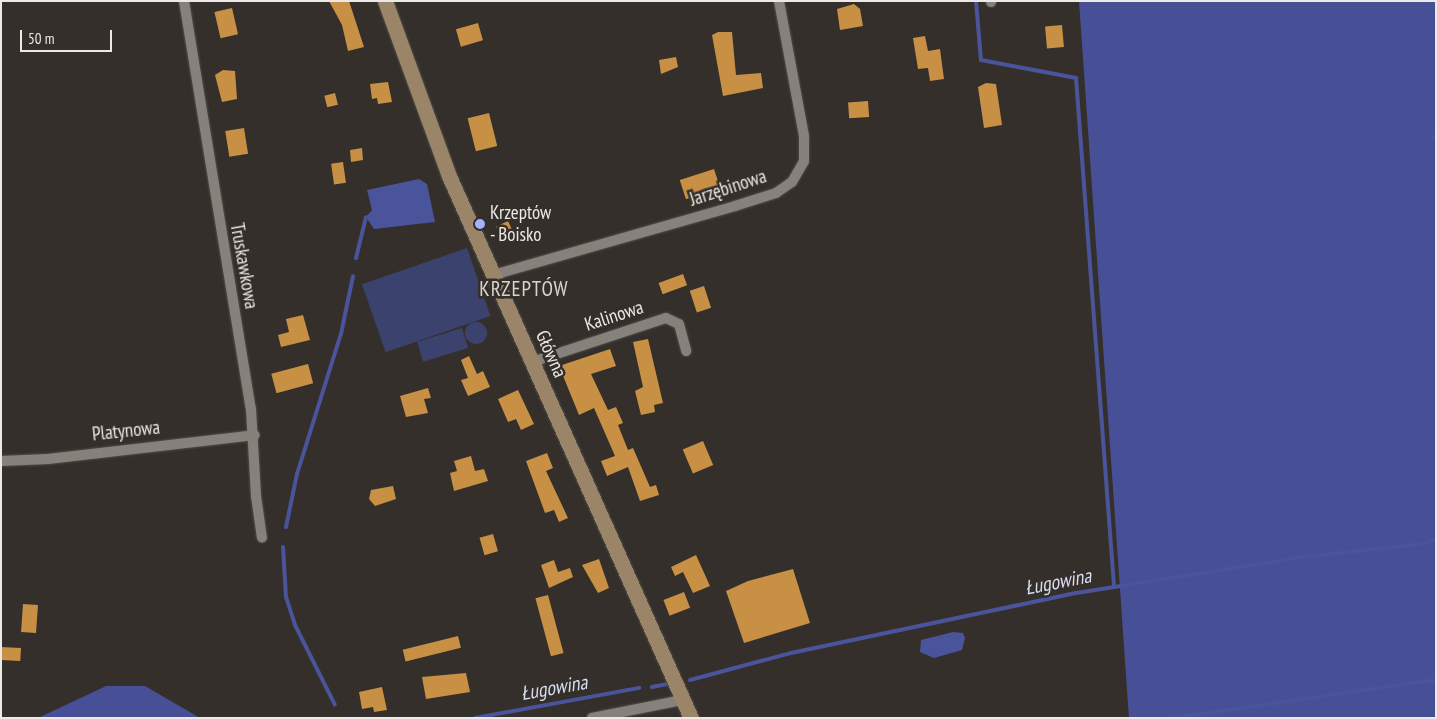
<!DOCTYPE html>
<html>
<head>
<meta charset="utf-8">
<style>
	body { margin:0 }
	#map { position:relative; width:1437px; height:719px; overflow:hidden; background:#342f2a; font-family:"PT Sans Narrow",sans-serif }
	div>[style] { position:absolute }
	.green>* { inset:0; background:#3b426d; transform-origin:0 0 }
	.round { border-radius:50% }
	.forest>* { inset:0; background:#475096 }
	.water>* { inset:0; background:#4a549a }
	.stream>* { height:4px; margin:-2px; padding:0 2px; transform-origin:2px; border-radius:2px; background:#4a549a }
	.building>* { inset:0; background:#c79045; transform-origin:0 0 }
	.roads { filter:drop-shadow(0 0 1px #514e49) drop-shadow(0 0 1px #514e49) }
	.street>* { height:10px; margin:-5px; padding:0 5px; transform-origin:5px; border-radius:5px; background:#86817b }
	.secondary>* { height:15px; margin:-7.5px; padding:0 7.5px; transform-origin:7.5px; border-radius:7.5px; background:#9b8568 }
	.dots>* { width:14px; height:14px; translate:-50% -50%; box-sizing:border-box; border:2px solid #342f2a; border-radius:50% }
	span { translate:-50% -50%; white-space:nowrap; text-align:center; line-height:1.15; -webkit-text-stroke:5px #342f2a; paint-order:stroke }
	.street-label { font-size:19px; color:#ece9e6 }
	.poi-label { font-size:19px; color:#ece9e6 }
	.left { translate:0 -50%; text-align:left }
	.water-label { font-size:20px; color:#d8dcf1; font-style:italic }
	.quarter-label { font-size:21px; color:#d9d3cc; letter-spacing:1px }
	.frame { position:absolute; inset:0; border:2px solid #ece9e6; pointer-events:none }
	.scale { position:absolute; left:20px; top:30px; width:92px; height:22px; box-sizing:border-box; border:2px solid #ece9e6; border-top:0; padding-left:6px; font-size:15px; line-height:18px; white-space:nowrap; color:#ece9e6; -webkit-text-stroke:4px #342f2a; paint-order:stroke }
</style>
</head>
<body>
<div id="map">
	<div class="green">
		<i style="left:467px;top:248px;width:72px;height:111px;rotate:71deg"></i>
		<i class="round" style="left:465px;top:322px;width:22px;height:22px"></i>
		<i style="left:462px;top:328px;width:21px;height:47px;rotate:73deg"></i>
	</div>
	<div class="forest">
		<i style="clip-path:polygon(1079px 1px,1436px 1px,1436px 718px,1129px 718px)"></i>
		<i style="clip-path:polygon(106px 686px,145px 686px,200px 718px,38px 718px)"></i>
	</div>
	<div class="water">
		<i style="clip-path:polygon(419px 179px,427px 184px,435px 222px,374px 229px,366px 217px,372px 210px,367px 190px)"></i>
		<i style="clip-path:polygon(953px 632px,963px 633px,965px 638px,962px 650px,934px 658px,920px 652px,921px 640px)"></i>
	</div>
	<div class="stream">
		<i style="left:976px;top:1px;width:59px;rotate:85.2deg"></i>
		<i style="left:981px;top:60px;width:97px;rotate:10.7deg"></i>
		<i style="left:1076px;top:78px;width:509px;rotate:85.72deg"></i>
		<i style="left:1432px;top:137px;width:4px"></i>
		<i style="left:356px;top:258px;width:42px;rotate:-76.3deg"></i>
		<i style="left:286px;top:527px;width:54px;rotate:-78.3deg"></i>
		<i style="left:297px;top:474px;width:147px;rotate:-72.6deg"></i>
		<i style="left:341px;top:334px;width:59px;rotate:-78.3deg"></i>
		<i style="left:283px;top:547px;width:50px;rotate:86.6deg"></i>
		<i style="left:286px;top:597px;width:29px;rotate:72deg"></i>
		<i style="left:295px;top:625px;width:89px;rotate:63.4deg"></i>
		<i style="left:690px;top:680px;width:105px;rotate:-15deg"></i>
		<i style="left:791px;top:653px;width:285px;rotate:-11.9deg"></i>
		<i style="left:1070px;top:594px;width:236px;rotate:-9deg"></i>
		<i style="left:1303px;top:557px;width:119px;rotate:-6.3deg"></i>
		<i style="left:1421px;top:544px;width:16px;rotate:-18deg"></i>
		<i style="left:652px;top:687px;width:16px;rotate:-11deg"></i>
		<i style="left:475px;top:718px;width:167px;rotate:-10.4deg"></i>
		<i style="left:1171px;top:718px;width:268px;rotate:-8.2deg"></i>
	</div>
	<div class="building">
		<i style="clip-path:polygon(329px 1px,349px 1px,364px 47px,348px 51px,342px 25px)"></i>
		<i style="clip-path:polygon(854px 4px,860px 9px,863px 26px,840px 30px,837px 9px)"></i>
		<i style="left:232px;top:8px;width:27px;height:18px;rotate:77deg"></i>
		<i style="left:478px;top:23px;width:18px;height:23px;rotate:74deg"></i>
		<i style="left:1062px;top:25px;width:22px;height:17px;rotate:85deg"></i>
		<i style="clip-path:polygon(718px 32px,732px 32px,736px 75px,761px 73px,763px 88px,723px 96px,712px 35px)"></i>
		<i style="clip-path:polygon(925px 36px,928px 51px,940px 49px,944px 79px,930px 81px,928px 68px,918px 69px,913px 38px)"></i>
		<i style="clip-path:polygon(676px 57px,678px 67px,661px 74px,659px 60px)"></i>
		<i style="clip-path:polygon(223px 70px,235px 71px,237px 99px,222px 102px,215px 75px)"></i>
		<i style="clip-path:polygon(388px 82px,392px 102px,378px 104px,377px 98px,372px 99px,370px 84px)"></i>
		<i style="clip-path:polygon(986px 83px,996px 84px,1002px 125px,984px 128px,978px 87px)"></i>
		<i style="left:335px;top:93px;width:12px;height:11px;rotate:76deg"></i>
		<i style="left:868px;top:101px;width:16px;height:20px;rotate:86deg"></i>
		<i style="left:489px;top:113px;width:34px;height:22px;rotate:76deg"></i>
		<i style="left:244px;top:128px;width:26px;height:19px;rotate:81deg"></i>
		<i style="clip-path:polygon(362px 148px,363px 160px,351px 162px,350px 150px)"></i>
		<i style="left:343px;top:162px;width:21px;height:12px;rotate:82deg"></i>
		<i style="left:714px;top:169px;width:20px;height:36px;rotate:72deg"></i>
		<i style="left:508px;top:221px;width:17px;height:13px;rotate:65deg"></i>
		<i style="left:683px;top:274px;width:12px;height:26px;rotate:70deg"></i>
		<i style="left:704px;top:286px;width:23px;height:15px;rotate:72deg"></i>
		<i style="clip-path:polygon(303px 315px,310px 340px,281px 347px,278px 335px,289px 332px,286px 319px)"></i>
		<i style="clip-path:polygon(648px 339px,663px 403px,654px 405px,655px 412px,641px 415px,635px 391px,643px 387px,633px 342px)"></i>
		<i style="clip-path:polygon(610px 349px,616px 366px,591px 374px,608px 410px,616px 407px,623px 423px,618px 425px,628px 450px,633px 448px,650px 487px,656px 485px,659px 495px,640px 501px,628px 467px,607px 476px,601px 461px,615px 456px,594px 408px,579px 415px,559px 366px)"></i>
		<i style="clip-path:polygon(469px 356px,477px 374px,483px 371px,490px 387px,468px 396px,461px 380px,468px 378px,461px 360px)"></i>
		<i style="left:308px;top:364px;width:20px;height:38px;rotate:75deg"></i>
		<i style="clip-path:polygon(428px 388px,431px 398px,424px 399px,428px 413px,406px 417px,400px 396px)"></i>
		<i style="clip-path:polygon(518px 390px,534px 424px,521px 430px,516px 419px,508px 422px,498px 399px)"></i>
		<i style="left:703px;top:441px;width:26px;height:22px;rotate:67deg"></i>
		<i style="clip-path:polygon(547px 453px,553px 468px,546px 471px,568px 518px,559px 522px,554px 510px,545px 513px,526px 461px)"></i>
		<i style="clip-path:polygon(471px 456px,475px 471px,484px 469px,488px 481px,454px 491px,450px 473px,457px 471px,454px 461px)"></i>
		<i style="clip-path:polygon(393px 486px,396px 499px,375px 506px,369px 499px,371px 490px)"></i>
		<i style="left:493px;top:534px;width:18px;height:14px;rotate:74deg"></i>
		<i style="clip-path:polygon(696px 555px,710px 586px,693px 593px,683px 572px,675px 576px,671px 567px)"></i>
		<i style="clip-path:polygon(599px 559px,609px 588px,598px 593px,582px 565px)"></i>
		<i style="clip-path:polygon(554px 560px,558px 572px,570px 568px,573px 577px,549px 588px,541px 565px)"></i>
		<i style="clip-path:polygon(793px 569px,810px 623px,744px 643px,726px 591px,748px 581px)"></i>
		<i style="left:684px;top:592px;width:17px;height:22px;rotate:69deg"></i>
		<i style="left:548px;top:595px;width:60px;height:13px;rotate:75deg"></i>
		<i style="left:23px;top:604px;width:15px;height:28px;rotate:4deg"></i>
		<i style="left:458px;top:636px;width:12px;height:57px;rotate:76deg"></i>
		<i style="left:1px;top:647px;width:20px;height:13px;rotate:3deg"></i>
		<i style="clip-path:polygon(466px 673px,470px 692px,426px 699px,422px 677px)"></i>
		<i style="clip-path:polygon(382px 687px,387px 710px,374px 712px,373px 707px,362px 709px,359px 692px)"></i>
	</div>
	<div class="roads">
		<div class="street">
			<i style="left:184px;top:1px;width:413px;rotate:80.7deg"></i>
			<i style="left:251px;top:409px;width:87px;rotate:86.7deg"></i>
			<i style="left:256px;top:496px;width:42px;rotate:81.9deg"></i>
			<i style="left:991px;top:1px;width:1px;rotate:90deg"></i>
			<i style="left:493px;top:275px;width:252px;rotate:-15.9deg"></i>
			<i style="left:735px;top:206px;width:43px;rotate:-17.6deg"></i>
			<i style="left:776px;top:193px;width:19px;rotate:-35deg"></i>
			<i style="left:792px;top:182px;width:24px;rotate:-60deg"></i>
			<i style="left:804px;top:161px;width:25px;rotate:-90deg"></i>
			<i style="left:804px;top:136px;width:137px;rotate:-100.5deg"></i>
			<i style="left:532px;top:362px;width:141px;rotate:-18.2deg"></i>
			<i style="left:666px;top:318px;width:14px;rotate:25deg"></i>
			<i style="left:679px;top:324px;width:28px;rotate:75deg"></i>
			<i style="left:1px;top:461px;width:47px;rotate:-2.4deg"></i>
			<i style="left:48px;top:459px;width:208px;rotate:-6.6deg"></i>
			<i style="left:592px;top:718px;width:93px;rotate:-11.2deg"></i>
		</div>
		<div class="secondary">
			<i style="left:385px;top:1px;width:186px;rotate:69.9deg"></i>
			<i style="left:449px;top:176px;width:594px;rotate:65.94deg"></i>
		</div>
	</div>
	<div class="dots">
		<i style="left:480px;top:224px;background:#a4b2fc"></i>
	</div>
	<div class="street-label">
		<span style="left:728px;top:188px;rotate:-18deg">Jarzębinowa</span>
		<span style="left:244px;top:266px;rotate:80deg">Truskawkowa</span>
		<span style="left:614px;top:316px;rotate:-18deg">Kalinowa</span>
		<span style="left:551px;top:354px;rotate:66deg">Główna</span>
		<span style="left:126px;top:431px;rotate:-6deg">Platynowa</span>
	</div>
	<div class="poi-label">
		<span class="left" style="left:490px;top:224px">Krzeptów<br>- Boisko</span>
	</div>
	<div class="water-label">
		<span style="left:1058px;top:582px;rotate:-11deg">Ługowina</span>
		<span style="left:554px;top:688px;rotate:-10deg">Ługowina</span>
	</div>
	<div class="quarter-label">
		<span style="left:524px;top:289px">KRZEPTÓW</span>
	</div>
	<div class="frame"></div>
	<div class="scale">50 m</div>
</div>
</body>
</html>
